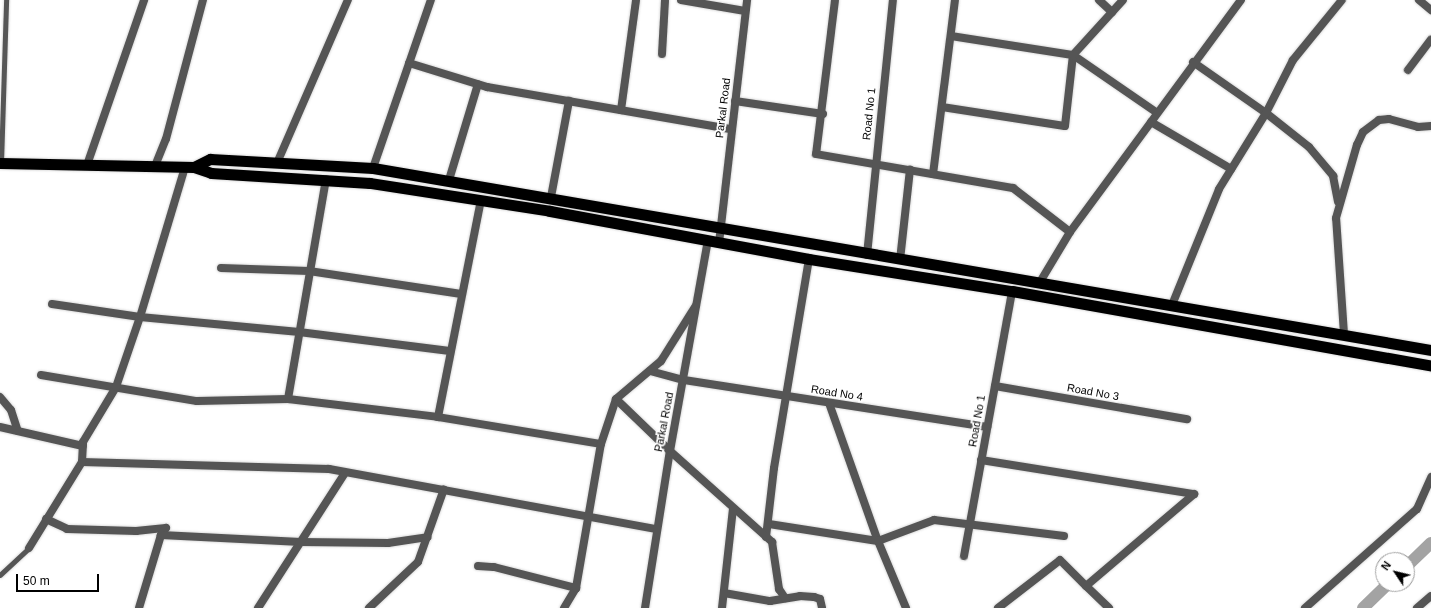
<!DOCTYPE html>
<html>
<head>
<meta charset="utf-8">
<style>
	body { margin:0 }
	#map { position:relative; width:1431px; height:608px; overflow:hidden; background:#fff; font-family:Arial,sans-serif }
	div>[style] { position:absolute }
	.canal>* { height:12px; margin:-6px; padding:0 6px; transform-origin:6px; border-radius:6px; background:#a3a3a3 }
	.roads { filter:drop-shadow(0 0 1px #dbdbdb) drop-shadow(0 0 1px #dbdbdb) }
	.service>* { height:4.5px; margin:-2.25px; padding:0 2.25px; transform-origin:2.25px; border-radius:2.25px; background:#555 }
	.minor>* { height:8px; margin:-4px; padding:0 4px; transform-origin:4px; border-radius:4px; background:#555 }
	.tertiary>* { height:8px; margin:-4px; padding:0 4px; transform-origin:4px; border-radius:4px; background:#555 }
	.trunk>* { height:11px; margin:-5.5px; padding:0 5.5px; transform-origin:5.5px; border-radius:5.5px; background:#000 }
	span { translate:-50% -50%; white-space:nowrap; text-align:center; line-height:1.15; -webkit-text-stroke:3.5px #fff; paint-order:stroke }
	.street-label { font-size:11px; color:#000 }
	.north { position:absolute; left:1375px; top:552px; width:40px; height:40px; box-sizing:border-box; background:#fff; border:1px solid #999; border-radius:50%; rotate:305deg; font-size:11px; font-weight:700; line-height:16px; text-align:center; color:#000 }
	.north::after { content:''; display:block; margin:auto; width:14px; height:18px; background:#000; clip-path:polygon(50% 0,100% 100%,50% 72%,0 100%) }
	.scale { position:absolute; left:16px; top:574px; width:83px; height:18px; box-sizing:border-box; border:2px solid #000; border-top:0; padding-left:5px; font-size:12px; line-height:14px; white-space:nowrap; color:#000; -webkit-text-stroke:3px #fff; paint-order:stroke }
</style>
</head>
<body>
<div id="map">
	<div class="canal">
		<i style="left:1407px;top:566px;width:33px;rotate:-44deg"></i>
		<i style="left:1363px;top:608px;width:35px;rotate:-44deg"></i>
	</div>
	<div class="roads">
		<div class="service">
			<i style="left:1px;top:163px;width:163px;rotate:-88.2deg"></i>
			<i style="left:0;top:575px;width:40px;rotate:-43deg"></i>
		</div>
		<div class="minor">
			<i style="left:681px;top:0;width:65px;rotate:9.8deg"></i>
			<i style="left:835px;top:0;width:155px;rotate:97deg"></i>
			<i style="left:816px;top:154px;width:200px;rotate:9.8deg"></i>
			<i style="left:1013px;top:188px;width:72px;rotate:37.7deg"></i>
			<i style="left:1099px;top:0;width:18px;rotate:43deg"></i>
			<i style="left:1419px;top:0;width:16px;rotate:40deg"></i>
			<i style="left:951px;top:36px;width:123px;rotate:8.9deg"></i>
			<i style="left:1073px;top:55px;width:101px;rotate:34.5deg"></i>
			<i style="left:662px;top:54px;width:54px;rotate:-86.8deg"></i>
			<i style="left:1193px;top:62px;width:89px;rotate:34.9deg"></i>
			<i style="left:1266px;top:113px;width:55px;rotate:38.3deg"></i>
			<i style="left:1309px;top:147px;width:38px;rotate:50deg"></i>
			<i style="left:1333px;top:176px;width:26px;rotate:79deg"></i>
			<i style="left:409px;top:63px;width:82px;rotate:17.1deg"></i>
			<i style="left:487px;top:87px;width:248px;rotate:9.8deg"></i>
			<i style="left:1408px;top:70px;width:38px;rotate:-53deg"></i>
			<i style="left:735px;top:101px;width:89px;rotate:8.4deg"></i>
			<i style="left:942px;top:107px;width:124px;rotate:8.8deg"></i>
			<i style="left:1065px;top:126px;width:71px;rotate:-83.6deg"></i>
			<i style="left:1073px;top:55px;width:74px;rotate:-47.7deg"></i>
			<i style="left:621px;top:110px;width:111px;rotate:-82.2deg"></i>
			<i style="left:1151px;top:122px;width:93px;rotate:30.4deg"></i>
			<i style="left:277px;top:163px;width:178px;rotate:-66.5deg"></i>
			<i style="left:87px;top:165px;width:175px;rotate:-70.9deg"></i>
			<i style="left:155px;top:166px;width:29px;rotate:-68deg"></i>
			<i style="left:166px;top:139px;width:144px;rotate:-75.1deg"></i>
			<i style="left:373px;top:168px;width:178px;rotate:-71deg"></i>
			<i style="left:933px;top:174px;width:175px;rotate:-82.8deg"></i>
			<i style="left:449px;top:180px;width:100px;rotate:-73.2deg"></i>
			<i style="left:551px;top:197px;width:98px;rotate:-79.4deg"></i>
			<i style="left:867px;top:255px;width:256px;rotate:-84.2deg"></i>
			<i style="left:900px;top:260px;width:91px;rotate:-83.7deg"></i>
			<i style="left:221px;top:268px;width:88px;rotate:2deg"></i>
			<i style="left:309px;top:271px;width:154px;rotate:8.6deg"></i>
			<i style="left:1040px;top:282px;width:58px;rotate:-59deg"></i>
			<i style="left:1070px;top:232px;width:288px;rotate:-53.6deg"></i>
			<i style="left:52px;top:304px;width:89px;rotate:8.4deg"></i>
			<i style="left:140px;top:317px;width:160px;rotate:5.4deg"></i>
			<i style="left:299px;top:332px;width:152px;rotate:7.2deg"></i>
			<i style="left:1172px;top:305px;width:125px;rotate:-67.9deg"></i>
			<i style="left:1219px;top:189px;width:89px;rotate:-58.3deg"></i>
			<i style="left:1266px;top:113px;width:59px;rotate:-63deg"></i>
			<i style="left:1293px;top:60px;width:77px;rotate:-50.8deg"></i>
			<i style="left:1344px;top:334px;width:116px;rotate:-93.9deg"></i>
			<i style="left:1336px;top:218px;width:76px;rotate:-74deg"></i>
			<i style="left:1357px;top:145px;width:14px;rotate:-65deg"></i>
			<i style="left:1363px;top:132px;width:20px;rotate:-37deg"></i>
			<i style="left:1379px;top:120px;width:10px;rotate:-6deg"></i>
			<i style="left:1389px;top:119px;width:30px;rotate:15deg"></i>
			<i style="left:1418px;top:127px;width:13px;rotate:-4deg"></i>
			<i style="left:650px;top:371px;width:35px;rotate:15deg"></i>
			<i style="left:684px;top:380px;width:307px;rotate:8.8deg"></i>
			<i style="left:41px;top:375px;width:158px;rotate:9.5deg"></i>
			<i style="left:197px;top:401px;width:91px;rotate:-1.3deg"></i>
			<i style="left:288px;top:399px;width:151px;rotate:6.8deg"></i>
			<i style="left:438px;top:417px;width:165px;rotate:9.4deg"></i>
			<i style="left:995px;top:386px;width:195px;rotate:9.8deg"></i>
			<i style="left:0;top:397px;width:17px;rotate:50deg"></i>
			<i style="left:11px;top:410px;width:22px;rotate:72deg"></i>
			<i style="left:288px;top:399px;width:223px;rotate:-80.2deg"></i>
			<i style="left:616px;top:399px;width:59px;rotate:-40.2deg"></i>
			<i style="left:661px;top:361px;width:64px;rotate:-57.8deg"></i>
			<i style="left:829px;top:403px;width:146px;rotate:70.5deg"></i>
			<i style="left:878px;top:541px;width:73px;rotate:67.3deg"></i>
			<i style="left:438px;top:417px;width:221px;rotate:-78.8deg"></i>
			<i style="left:0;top:427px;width:85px;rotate:12.9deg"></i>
			<i style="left:981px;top:460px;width:216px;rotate:9.1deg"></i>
			<i style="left:82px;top:462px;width:247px;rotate:1.6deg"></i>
			<i style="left:329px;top:469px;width:333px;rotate:10.4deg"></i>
			<i style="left:46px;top:519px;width:23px;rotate:25deg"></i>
			<i style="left:67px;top:529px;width:69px;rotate:1.7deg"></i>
			<i style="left:136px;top:531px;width:30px;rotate:-6deg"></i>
			<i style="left:166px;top:528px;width:9px;rotate:126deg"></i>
			<i style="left:161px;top:535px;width:76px;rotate:106.8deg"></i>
			<i style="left:769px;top:524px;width:110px;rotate:8.9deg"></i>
			<i style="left:878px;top:541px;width:60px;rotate:-20.6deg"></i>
			<i style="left:934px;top:520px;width:131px;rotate:7deg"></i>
			<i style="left:161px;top:535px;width:140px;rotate:2.9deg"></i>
			<i style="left:301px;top:542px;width:87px;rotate:0.7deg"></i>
			<i style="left:388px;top:543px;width:40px;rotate:-8.5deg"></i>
			<i style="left:766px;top:537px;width:69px;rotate:-83.4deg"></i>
			<i style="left:774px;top:468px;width:212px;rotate:-80.5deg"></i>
			<i style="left:29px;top:548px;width:101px;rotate:-58.4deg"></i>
			<i style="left:82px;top:462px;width:20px;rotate:-87deg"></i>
			<i style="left:83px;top:442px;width:64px;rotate:-59deg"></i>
			<i style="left:116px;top:387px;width:74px;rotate:-71.1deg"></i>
			<i style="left:140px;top:317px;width:157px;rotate:-73.3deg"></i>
			<i style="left:964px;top:556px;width:269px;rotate:-79.7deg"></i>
			<i style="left:478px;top:566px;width:16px;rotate:4deg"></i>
			<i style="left:494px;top:567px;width:85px;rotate:14.4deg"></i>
			<i style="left:724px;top:593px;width:47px;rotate:9.9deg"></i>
			<i style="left:770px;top:601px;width:30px;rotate:-9deg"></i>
			<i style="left:800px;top:596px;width:14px;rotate:4deg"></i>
			<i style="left:814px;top:597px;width:6px;rotate:18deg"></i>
			<i style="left:820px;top:599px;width:9px;rotate:77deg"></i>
			<i style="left:258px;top:608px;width:161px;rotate:-57.2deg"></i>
			<i style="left:369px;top:608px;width:67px;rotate:-43.2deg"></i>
			<i style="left:418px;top:562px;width:77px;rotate:-70.4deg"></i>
			<i style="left:564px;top:608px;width:23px;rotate:-59deg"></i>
			<i style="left:576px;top:588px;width:146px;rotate:-80.2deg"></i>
			<i style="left:601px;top:444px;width:47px;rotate:-71.6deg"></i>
			<i style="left:616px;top:399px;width:75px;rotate:43.9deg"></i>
			<i style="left:670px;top:451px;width:137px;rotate:41.7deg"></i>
			<i style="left:772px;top:542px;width:48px;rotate:81.5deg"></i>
			<i style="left:779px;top:589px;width:11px;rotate:56deg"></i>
			<i style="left:645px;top:608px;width:159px;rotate:-81deg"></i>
			<i style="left:670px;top:451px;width:214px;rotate:-79.8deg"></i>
			<i style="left:722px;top:608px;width:100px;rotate:-83.7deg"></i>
			<i style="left:998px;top:608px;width:78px;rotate:-37.7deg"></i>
			<i style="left:1060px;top:560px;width:37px;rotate:45deg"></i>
			<i style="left:1109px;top:608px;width:32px;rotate:-136deg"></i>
			<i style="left:1086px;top:586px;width:142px;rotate:-40.4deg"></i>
			<i style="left:1305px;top:608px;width:149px;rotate:-41.5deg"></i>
			<i style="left:1417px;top:509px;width:35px;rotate:-66deg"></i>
			<i style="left:1417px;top:608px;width:18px;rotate:-41deg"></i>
		</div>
		<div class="tertiary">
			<i style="left:719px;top:243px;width:245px;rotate:-83.4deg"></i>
		</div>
		<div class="trunk">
			<i style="left:0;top:163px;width:194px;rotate:1.2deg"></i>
			<i style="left:194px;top:167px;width:18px;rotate:19deg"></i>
			<i style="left:211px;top:173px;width:159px;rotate:3.6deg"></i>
			<i style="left:370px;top:183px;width:182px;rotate:8.8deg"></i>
			<i style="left:550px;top:211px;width:263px;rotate:10.5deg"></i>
			<i style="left:809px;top:259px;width:206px;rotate:9deg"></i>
			<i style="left:1012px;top:291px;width:426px;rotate:10.1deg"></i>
			<i style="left:194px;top:167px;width:18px;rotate:-27deg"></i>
			<i style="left:210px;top:159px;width:163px;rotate:3.2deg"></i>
			<i style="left:373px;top:168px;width:1074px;rotate:9.76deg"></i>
		</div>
	</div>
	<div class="street-label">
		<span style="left:723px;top:108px;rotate:-83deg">Parkal Road</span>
		<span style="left:869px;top:114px;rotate:-84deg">Road No 1</span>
		<span style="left:1093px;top:392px;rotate:10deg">Road No 3</span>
		<span style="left:837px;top:393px;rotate:9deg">Road No 4</span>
		<span style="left:977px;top:421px;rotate:-80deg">Road No 1</span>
		<span style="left:664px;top:422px;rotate:-79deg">Parkal Road</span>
	</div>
	<div class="north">N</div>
	<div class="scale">50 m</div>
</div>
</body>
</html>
